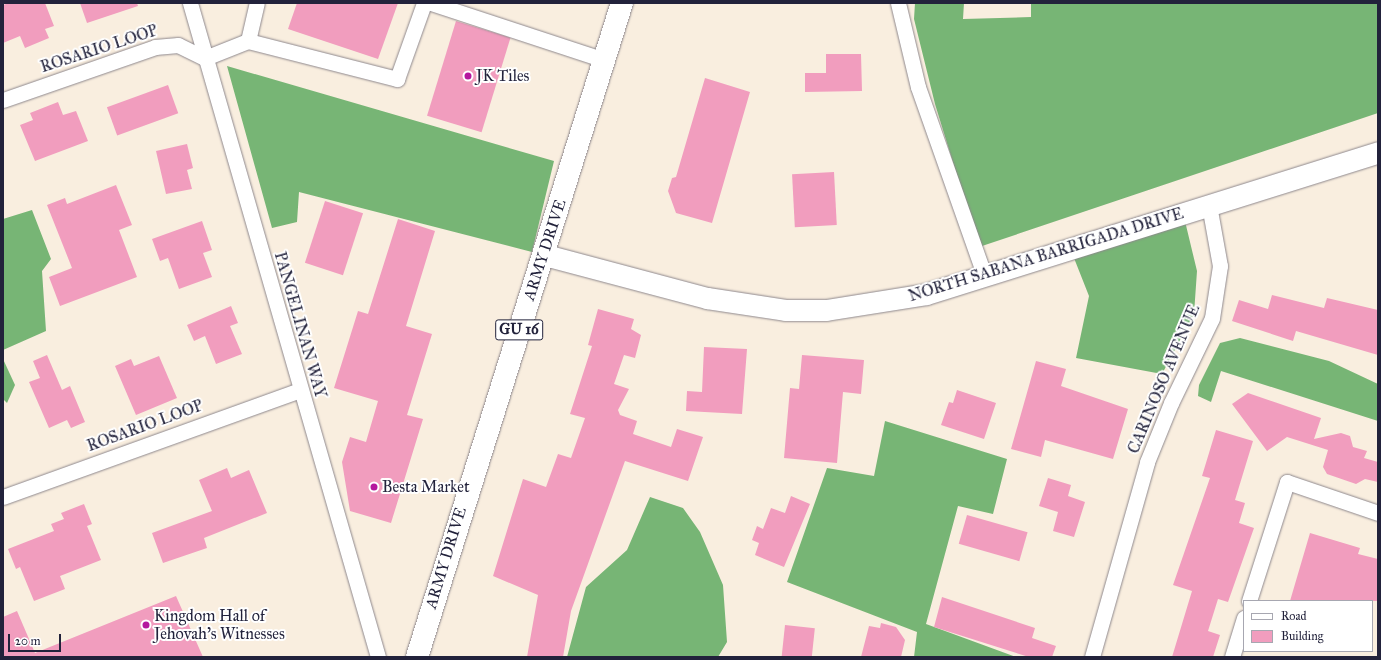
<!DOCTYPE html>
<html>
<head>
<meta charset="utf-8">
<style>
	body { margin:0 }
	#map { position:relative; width:1381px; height:660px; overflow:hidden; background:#f9eedf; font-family:"IM FELL Great Primer",serif }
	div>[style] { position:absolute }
	.forest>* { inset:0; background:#77b575 }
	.building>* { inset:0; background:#f19dbe; transform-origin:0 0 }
	.roads { filter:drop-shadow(0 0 1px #8e888d) drop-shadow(0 0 1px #8e888d) }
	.minor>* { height:15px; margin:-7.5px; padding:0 7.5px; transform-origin:7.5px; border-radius:7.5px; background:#fff }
	.secondary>* { height:21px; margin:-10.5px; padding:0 10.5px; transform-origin:10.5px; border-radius:10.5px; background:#fff }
	.primary>* { height:22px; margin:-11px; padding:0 11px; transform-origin:11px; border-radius:11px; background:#fff }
	.dots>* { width:11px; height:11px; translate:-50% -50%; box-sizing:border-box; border:2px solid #fff; border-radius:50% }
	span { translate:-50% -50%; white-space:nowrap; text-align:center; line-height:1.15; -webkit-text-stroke:4px #fff; paint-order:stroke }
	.shield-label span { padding:1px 3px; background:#fff; border:1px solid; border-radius:3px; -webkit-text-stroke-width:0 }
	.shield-label { font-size:15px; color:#22223b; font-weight:700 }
	.street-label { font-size:16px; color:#22223b }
	.poi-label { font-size:16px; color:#22223b }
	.left { translate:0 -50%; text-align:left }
	.frame { position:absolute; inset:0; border:4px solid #22223b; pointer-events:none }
	.legend { position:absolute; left:1243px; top:600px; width:130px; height:52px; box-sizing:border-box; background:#fff; border:1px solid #a7a7b1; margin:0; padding:5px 7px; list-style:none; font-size:12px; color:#22223b }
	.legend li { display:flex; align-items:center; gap:8px; height:20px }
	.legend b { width:20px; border:1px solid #a7a7b1 }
	.scale { position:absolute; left:8px; top:634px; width:53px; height:18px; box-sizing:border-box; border:2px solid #22223b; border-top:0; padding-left:5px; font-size:12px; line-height:14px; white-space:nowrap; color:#22223b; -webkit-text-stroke:3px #fff; paint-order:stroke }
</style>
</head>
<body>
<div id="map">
	<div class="forest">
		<i style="clip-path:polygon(915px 3px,964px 3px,963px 19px,1031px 17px,1031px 3px,1378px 3px,1378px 113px,979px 247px,935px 104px,914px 19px)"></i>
		<i style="clip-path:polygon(227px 66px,554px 161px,532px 252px,299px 192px,297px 222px,272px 228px)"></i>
		<i style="clip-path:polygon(32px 210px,51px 259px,42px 271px,46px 331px,3px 350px,3px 219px)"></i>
		<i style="clip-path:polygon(1184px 217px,1197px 271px,1194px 314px,1162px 374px,1076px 358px,1089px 296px,1072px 253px)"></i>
		<i style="clip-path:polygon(1240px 338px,1329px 361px,1378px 384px,1378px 421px,1221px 371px,1211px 402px,1198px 396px,1199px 385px,1220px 343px)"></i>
		<i style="clip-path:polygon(3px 359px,15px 385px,7px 403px,3px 399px)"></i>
		<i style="clip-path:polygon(885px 421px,1007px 459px,993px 514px,958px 506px,926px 624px,1016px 657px,914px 657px,917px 632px,787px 582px,827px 468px,874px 476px)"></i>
		<i style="clip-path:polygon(650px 497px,683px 508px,700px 532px,723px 585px,727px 642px,718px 657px,567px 657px,586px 587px,627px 550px)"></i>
	</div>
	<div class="building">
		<i style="clip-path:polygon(9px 3px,45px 3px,54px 26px,45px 29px,49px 38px,25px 48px,20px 36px,3px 43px,3px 5px)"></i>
		<i style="clip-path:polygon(80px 3px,137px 3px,138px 6px,87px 23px)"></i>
		<i style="clip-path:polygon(297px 3px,398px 3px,378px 59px,288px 29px)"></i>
		<i style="left:456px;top:21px;width:57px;height:99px;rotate:17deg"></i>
		<i style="clip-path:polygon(826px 54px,861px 54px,862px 91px,805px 92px,805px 73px,826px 73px)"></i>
		<i style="clip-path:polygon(705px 78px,750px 92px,712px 223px,676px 213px,668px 191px,672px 178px,676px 177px)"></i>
		<i style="left:168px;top:85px;width:30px;height:65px;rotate:70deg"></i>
		<i style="clip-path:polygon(58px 102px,63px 115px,76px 111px,88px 141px,35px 161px,20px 125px,33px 120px,30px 113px)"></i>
		<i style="clip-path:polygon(187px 144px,193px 168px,187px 170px,192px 189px,166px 194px,156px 151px)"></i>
		<i style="left:834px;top:172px;width:53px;height:42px;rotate:87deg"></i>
		<i style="clip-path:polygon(116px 185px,132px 225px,119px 230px,137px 277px,60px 306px,49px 277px,72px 268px,47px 205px,65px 198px,67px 204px)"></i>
		<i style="left:325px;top:201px;width:40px;height:65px;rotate:18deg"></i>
		<i style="clip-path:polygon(398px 219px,435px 231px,406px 326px,432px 334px,407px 415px,423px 419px,391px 523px,350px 511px,342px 462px,350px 437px,366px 442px,378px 401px,334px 388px,358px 311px,368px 314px)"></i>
		<i style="clip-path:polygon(202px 221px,212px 250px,203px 253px,212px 277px,179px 289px,168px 258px,160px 261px,152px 239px)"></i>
		<i style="clip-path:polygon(1272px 295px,1324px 308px,1327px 298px,1378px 310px,1378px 355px,1296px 331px,1293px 341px,1232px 321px,1239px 300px,1268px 309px)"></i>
		<i style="clip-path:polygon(231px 306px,238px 323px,230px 326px,242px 354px,216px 364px,205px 336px,194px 341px,187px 325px)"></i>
		<i style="clip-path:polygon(598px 309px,634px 319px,631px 329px,641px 335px,635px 358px,624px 355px,614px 384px,629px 389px,618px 410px,620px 415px,637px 421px,633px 434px,671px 447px,677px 429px,703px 437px,688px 481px,625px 461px,571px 611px,563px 657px,527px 657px,538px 595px,493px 576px,523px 479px,546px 487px,558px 454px,571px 458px,585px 418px,570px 414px,592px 346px,588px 345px)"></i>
		<i style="clip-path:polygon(704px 347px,747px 349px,742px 414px,686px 411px,687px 391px,702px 392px)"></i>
		<i style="clip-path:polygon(47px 355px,62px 390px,70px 386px,85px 422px,71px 428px,67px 420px,49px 428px,29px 382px,40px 378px,33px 361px)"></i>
		<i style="clip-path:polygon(802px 355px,864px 360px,861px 394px,843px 392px,837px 463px,784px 458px,790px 388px,799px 389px)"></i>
		<i style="clip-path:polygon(159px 356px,177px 398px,136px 415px,115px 366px,131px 359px,134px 366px)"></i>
		<i style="clip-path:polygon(1036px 361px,1066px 369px,1061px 386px,1128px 409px,1113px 459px,1045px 440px,1041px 457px,1011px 449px)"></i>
		<i style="clip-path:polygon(957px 390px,996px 403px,984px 439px,941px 425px,949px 402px,953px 403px)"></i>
		<i style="clip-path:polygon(1248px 393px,1321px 418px,1314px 439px,1341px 433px,1350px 436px,1353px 447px,1367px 451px,1364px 458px,1378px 462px,1378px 482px,1365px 479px,1356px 484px,1327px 474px,1323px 467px,1328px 450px,1287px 437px,1267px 451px,1232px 404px)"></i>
		<i style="clip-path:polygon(1216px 430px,1253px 441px,1235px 500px,1245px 503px,1239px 523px,1254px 528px,1228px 602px,1218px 599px,1208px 631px,1220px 635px,1213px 657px,1172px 657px,1192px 591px,1173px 585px,1210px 478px,1202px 476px)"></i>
		<i style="clip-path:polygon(227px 468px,231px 478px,249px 470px,267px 513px,204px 538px,207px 548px,163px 563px,152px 533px,212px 511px,199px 480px)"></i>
		<i style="clip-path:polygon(1048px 478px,1071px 485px,1068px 496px,1085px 502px,1074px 537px,1053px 531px,1058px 512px,1039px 506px)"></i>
		<i style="clip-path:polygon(791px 496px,810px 504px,784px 567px,755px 555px,759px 543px,752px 540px,757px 526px,763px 529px,771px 508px,785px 513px)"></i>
		<i style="clip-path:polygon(84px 504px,92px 524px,87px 526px,101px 560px,60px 576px,65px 589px,34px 601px,20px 567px,16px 569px,8px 549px,54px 531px,51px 524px,64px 519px,61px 513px)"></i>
		<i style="left:967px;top:515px;width:63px;height:30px;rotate:16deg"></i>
		<i style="clip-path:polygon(1310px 533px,1360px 548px,1358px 554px,1378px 559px,1378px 601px,1290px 601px)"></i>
		<i style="clip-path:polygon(176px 596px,203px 657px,3px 657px,3px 617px,17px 611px,35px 653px)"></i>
		<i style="clip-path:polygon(942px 597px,1035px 628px,1032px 638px,1056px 646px,1052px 657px,1029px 657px,934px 627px)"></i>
		<i style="clip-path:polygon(881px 623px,896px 627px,905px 640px,901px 657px,861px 657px,869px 626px,880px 628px)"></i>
		<i style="left:785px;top:625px;width:30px;height:32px;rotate:6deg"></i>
	</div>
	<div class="roads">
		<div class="minor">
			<i style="left:190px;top:3px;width:680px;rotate:73.96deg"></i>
			<i style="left:431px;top:3px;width:182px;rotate:18.2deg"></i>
			<i style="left:898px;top:3px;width:86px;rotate:76.6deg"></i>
			<i style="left:918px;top:87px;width:198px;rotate:70.6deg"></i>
			<i style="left:248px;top:41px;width:39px;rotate:-77deg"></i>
			<i style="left:3px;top:100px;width:161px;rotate:-19.2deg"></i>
			<i style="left:155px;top:47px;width:23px;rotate:-5deg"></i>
			<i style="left:178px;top:45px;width:30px;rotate:26deg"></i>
			<i style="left:205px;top:58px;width:46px;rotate:-21.6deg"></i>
			<i style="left:248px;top:41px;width:154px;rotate:14.3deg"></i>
			<i style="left:397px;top:79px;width:81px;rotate:-70.4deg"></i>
			<i style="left:3px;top:497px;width:316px;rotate:-19.8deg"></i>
			<i style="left:1249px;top:601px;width:125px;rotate:-72.3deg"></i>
			<i style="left:1287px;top:482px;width:96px;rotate:18.8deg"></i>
			<i style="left:1092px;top:657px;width:203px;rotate:-74.2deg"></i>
			<i style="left:1147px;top:462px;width:64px;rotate:-67.9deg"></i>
			<i style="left:1171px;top:403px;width:94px;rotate:-64.2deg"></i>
			<i style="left:1212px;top:318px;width:53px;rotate:-81.3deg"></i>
			<i style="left:1220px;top:266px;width:62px;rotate:-100.2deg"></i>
			<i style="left:1232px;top:657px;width:41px;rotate:-72.9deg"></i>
		</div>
		<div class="secondary">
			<i style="left:545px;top:255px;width:168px;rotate:14.9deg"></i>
			<i style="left:707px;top:298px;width:79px;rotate:8.7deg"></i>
			<i style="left:785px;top:310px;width:41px"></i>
			<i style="left:826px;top:310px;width:101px;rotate:-9.1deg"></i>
			<i style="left:926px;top:294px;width:474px;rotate:-17.4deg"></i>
		</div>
		<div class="primary">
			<i style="left:417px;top:657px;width:685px;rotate:-72.6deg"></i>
		</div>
	</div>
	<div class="dots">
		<i style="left:468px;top:76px;background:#b5179e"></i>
		<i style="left:374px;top:487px;background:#b5179e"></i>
		<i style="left:146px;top:625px;background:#b5179e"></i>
	</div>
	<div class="shield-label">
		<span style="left:519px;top:330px">GU 16</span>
	</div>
	<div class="street-label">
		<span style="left:99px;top:49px;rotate:-18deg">ROSARIO LOOP</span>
		<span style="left:545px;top:250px;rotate:-72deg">ARMY DRIVE</span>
		<span style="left:1046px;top:255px;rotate:-17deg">NORTH SABANA BARRIGADA DRIVE</span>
		<span style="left:300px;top:325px;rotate:74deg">PANGELINAN WAY</span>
		<span style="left:1164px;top:379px;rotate:-67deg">CARINOSO AVENUE</span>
		<span style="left:145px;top:426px;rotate:-20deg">ROSARIO LOOP</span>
		<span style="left:446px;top:558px;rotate:-73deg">ARMY DRIVE</span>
	</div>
	<div class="poi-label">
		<span class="left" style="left:476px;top:76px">JK Tiles</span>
		<span class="left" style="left:382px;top:487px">Besta Market</span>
		<span class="left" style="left:154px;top:625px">Kingdom Hall of<br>Jehovah’s Witnesses</span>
	</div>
	<div class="frame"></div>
	<ul class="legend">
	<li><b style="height:5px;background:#fff"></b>Road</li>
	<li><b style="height:11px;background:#f19dbe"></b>Building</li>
	</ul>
	<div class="scale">20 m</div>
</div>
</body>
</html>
